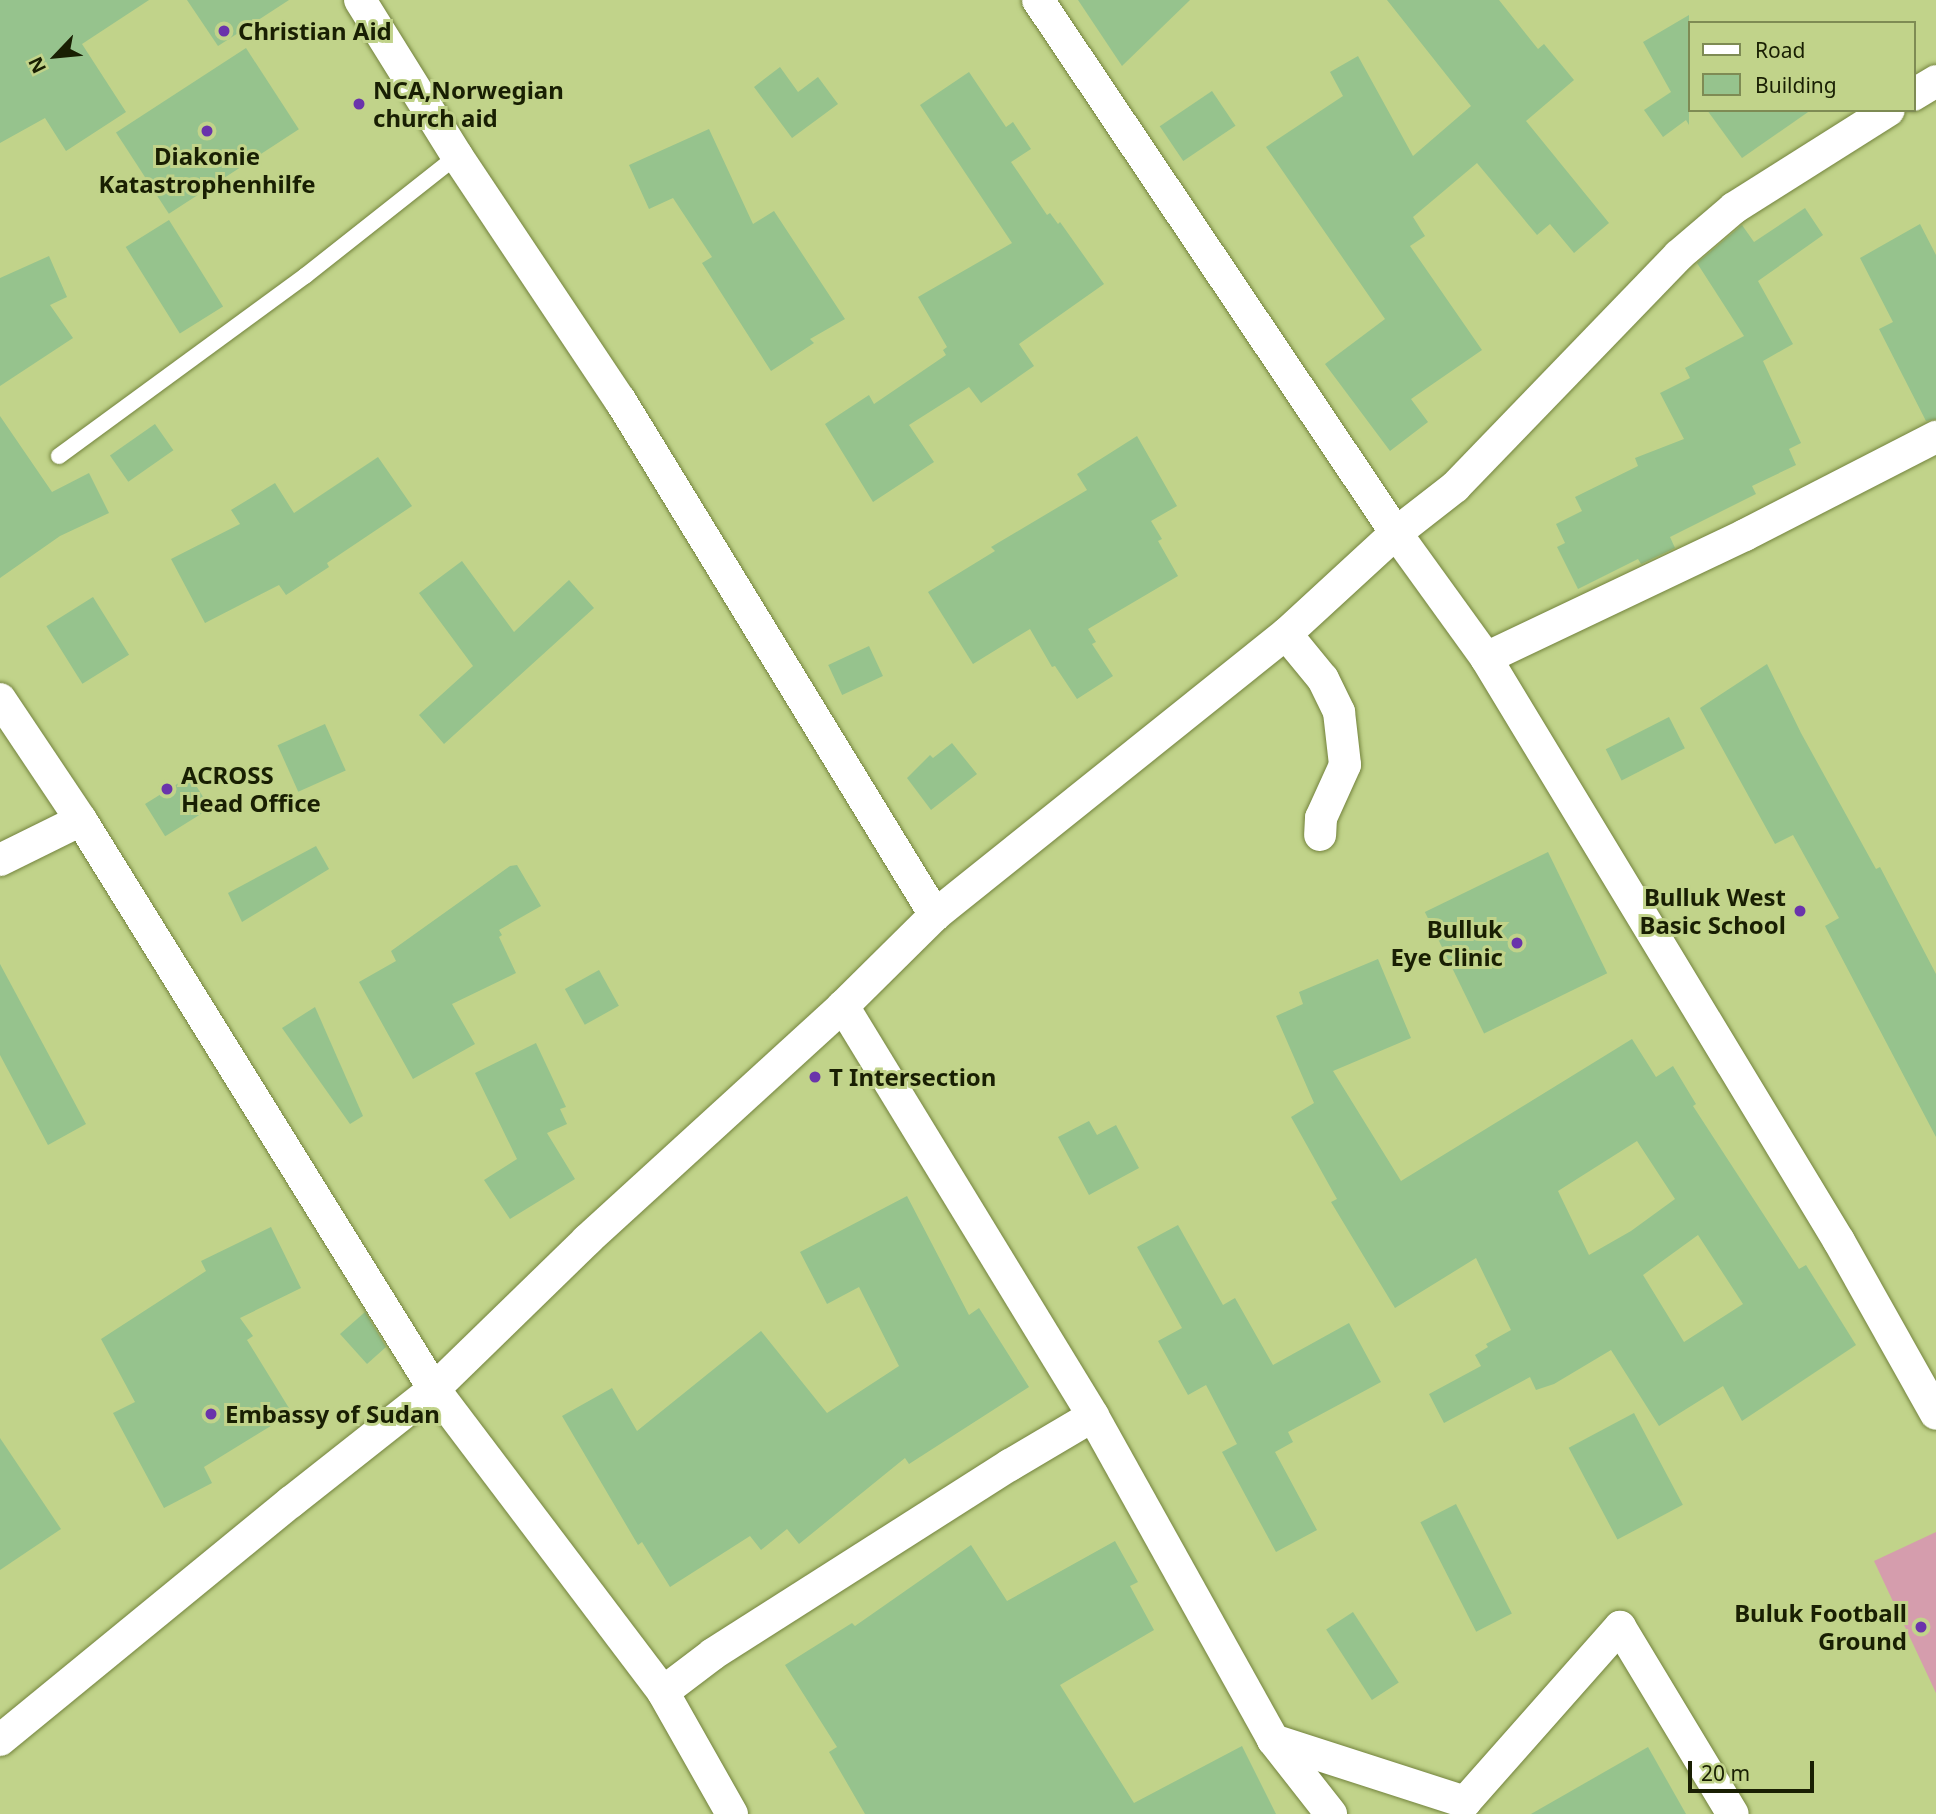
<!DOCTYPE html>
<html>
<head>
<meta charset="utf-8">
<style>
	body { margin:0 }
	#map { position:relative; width:1936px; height:1814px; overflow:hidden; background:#c1d38a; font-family:"Noto Sans",sans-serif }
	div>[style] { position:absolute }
	.green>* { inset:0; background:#d59dad }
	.building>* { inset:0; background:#96c38d; transform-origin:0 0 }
	.roads { filter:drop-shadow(0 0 2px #73833d) drop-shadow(0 0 2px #73833d) }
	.service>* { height:16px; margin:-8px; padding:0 8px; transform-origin:8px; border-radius:8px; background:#fff }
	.minor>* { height:32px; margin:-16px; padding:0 16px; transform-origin:16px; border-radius:16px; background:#fff }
	.dots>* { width:19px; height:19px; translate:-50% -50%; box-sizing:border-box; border:4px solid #c1d38a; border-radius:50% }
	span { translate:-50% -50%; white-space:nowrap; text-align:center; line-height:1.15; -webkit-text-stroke:6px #c1d38a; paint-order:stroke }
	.poi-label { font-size:24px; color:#191f03; font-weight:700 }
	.left { translate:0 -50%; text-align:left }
	.right { translate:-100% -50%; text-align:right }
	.legend { position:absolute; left:1688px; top:21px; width:228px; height:91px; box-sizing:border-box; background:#c1d38a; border:2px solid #7e8b54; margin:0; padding:9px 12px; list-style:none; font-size:21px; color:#191f03 }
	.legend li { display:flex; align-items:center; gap:14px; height:35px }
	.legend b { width:35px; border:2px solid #7e8b54 }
	.north { position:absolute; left:21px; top:21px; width:70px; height:70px; -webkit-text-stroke:5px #c1d38a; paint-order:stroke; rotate:244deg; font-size:19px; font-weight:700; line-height:28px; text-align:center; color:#191f03 }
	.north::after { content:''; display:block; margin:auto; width:24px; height:32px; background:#191f03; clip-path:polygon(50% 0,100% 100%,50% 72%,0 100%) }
	.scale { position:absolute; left:1688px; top:1761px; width:126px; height:32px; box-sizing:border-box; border:4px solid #191f03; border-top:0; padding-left:9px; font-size:21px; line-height:24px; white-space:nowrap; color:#191f03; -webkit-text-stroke:5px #c1d38a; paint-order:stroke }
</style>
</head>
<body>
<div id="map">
	<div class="green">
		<i style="clip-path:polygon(1936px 1532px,1936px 1693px,1874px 1561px)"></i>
	</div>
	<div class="building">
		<i style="clip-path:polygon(0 0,149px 0,82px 44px,126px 112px,66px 151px,45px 118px,0 143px)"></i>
		<i style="clip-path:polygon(187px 0,289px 0,218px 46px)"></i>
		<i style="clip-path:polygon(1078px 0,1190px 0,1122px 66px)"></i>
		<i style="clip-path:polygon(1387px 0,1499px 0,1538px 49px,1544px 44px,1574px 80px,1526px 121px,1609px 223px,1574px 253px,1550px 224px,1537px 235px,1477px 163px,1413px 217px,1425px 236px,1410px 246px,1482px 350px,1411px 399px,1428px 422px,1390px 451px,1325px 364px,1385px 319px,1266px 147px,1343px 96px,1330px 72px,1358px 56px,1413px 156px,1471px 106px)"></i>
		<i style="clip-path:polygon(1689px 15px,1689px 125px,1686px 120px,1663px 137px,1644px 110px,1671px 92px,1643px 42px)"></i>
		<i style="left:246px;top:48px;width:97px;height:155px;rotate:57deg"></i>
		<i style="clip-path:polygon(780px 67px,798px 92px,818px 77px,838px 104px,792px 138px,754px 87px)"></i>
		<i style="clip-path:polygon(969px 72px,1006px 127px,1013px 122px,1031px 149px,1011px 162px,1047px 215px,1050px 213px,1058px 224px,1060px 222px,1104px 284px,1019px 344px,1034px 366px,981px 403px,969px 387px,909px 425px,934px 462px,873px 502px,825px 424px,869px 395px,874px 404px,946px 355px,943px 350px,947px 347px,918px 297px,1012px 243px,920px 105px)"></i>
		<i style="left:1212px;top:91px;width:42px;height:63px;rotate:56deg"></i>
		<i style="clip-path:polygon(1707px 110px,1811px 110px,1742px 158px)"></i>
		<i style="clip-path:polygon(709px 129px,753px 224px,774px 211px,845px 319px,810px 339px,814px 343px,771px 371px,702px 263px,712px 257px,673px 198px,649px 209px,629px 165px)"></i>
		<i style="clip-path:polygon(1805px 208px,1823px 235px,1758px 281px,1793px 344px,1763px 361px,1801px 443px,1789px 449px,1796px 465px,1752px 486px,1756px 494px,1670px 537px,1675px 548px,1641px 564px,1638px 559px,1578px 589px,1557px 547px,1565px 543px,1556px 524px,1582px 511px,1575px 497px,1638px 466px,1635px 458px,1684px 439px,1660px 393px,1690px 378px,1685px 368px,1744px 336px,1697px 263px,1742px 225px,1754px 242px)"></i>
		<i style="left:169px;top:220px;width:102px;height:51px;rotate:58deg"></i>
		<i style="clip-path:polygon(1920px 224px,1936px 255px,1936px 419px,1926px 421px,1879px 329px,1893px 322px,1860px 258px)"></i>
		<i style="clip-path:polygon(49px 256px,67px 297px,50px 305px,73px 338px,0 386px,0 278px)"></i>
		<i style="clip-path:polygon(0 416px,52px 492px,89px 473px,109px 513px,60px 536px,0 578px)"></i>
		<i style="left:155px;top:424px;width:32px;height:55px;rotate:55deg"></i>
		<i style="clip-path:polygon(1137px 436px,1177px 506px,1151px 521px,1162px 539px,1158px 541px,1178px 576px,1088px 629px,1096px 642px,1092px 644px,1113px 676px,1077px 699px,1055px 666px,1052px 667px,1030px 629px,973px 664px,928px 592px,995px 551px,991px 547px,1087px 490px,1077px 474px)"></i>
		<i style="clip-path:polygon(378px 457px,412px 506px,327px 563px,329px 567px,286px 595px,279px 585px,205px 623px,171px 559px,240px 524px,231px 510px,275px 483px,294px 513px)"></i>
		<i style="clip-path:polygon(462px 561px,514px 632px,569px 580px,594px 608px,444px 744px,419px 715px,473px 666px,419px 593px)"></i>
		<i style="left:93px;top:597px;width:68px;height:55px;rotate:58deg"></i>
		<i style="left:869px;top:646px;width:33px;height:45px;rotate:65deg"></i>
		<i style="clip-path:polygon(1767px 664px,1801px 733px,1876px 869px,1880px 867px,1936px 974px,1936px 1137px,1825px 926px,1839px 918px,1793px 835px,1775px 844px,1700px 708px)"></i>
		<i style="left:1669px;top:717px;width:35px;height:71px;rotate:63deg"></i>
		<i style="left:325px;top:724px;width:51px;height:52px;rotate:66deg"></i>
		<i style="clip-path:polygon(952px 743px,977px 774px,931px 810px,907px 778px,930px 755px,933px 758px)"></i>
		<i style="left:190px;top:776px;width:38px;height:53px;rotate:58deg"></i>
		<i style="clip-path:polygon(316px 846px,329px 869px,242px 922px,228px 893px)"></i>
		<i style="left:1548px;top:852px;width:135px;height:137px;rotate:64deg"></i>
		<i style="clip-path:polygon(517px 865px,541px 906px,499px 930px,502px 935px,499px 937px,516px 973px,452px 1004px,475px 1044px,413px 1079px,359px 982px,396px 961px,391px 951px,510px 866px)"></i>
		<i style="clip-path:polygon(evenodd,1378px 959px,1411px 1038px,1333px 1071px,1401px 1181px,1632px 1039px,1656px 1077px,1673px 1066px,1696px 1104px,1693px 1106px,1799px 1269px,1806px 1265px,1856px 1345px,1742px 1421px,1723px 1386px,1659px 1426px,1611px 1350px,1554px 1384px,1536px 1390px,1530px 1377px,1444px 1423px,1429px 1394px,1481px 1366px,1475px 1355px,1488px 1347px,1486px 1344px,1511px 1330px,1476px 1258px,1395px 1308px,1331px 1202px,1337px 1199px,1291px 1117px,1314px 1103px,1276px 1016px,1303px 1004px,1299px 992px,1378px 959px,1637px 1141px,1675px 1199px,1631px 1231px,1589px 1255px,1558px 1191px,1637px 1141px,1378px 959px,1698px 1235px,1743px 1304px,1684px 1342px,1643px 1275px,1698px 1235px)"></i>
		<i style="clip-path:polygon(0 964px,86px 1124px,48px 1145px,0 1055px)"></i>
		<i style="left:599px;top:970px;width:41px;height:39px;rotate:61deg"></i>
		<i style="clip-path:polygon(315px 1007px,363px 1116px,350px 1124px,282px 1028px)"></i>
		<i style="clip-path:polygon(536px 1043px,566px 1107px,560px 1109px,567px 1124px,547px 1133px,575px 1179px,510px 1219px,484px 1180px,517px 1159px,475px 1073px)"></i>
		<i style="clip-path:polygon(1089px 1121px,1097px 1135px,1116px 1125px,1139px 1168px,1089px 1195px,1058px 1137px)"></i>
		<i style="clip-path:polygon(907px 1196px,969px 1315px,979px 1308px,1029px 1387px,909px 1464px,905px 1458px,799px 1544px,787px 1529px,761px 1550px,750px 1536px,670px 1587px,642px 1542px,638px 1545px,562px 1416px,612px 1388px,637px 1431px,761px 1331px,827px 1413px,899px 1366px,859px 1287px,827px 1304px,800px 1252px)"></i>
		<i style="clip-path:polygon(1178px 1225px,1223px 1305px,1235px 1298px,1273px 1365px,1349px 1323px,1381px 1382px,1288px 1432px,1293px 1442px,1275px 1452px,1317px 1530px,1276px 1552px,1222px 1452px,1237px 1444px,1206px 1385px,1188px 1395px,1158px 1341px,1182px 1328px,1137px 1247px)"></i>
		<i style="clip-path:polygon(271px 1227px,301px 1288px,240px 1318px,253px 1336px,247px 1340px,292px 1413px,204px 1467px,212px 1483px,164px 1508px,113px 1413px,135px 1402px,101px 1339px,206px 1271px,201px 1261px)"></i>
		<i style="clip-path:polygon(365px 1312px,386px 1347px,367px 1364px,340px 1334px)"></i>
		<i style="left:1634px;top:1413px;width:104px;height:74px;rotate:62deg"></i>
		<i style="clip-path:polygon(0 1438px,61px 1529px,0 1570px)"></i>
		<i style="left:1456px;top:1504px;width:123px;height:40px;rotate:63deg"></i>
		<i style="clip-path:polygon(1115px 1541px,1138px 1582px,1130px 1586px,1154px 1630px,1060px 1685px,1134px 1803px,1242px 1746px,1276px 1814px,865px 1814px,829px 1752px,837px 1747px,785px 1665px,852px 1623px,855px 1626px,971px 1545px,1007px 1601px)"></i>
		<i style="left:1353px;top:1612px;width:84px;height:32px;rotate:57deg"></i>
		<i style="clip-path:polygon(1648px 1747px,1686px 1814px,1531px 1814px)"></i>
	</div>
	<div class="roads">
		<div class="service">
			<i style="left:59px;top:456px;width:305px;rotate:-36.2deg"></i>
			<i style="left:305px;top:276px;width:194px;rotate:-38.3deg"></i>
		</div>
		<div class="minor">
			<i style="left:360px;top:0;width:184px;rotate:58.1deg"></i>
			<i style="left:457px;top:156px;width:293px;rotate:56.3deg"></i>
			<i style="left:620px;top:400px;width:604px;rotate:58.55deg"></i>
			<i style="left:1038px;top:0;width:642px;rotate:56.11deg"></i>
			<i style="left:1396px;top:533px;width:154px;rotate:54.2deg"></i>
			<i style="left:1486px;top:658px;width:682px;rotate:58.81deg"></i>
			<i style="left:1839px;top:1241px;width:198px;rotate:60.7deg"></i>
			<i style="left:1913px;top:95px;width:27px;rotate:-31deg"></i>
			<i style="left:1286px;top:634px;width:58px;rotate:50.6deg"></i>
			<i style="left:1323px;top:679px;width:37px;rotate:64deg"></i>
			<i style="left:1339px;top:712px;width:53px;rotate:83.5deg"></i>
			<i style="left:1345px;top:765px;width:58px;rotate:114.4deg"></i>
			<i style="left:1321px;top:818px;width:17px;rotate:93deg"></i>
			<i style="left:1486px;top:658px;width:287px;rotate:-25.4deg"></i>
			<i style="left:1745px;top:535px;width:215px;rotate:-27.2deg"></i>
			<i style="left:0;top:699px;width:146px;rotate:56.2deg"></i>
			<i style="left:81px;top:820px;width:670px;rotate:58.19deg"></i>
			<i style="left:434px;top:1389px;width:380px;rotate:52.9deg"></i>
			<i style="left:663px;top:1692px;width:140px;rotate:60.5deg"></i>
			<i style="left:0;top:860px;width:90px;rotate:-26.3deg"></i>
			<i style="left:843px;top:1006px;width:480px;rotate:58.6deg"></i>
			<i style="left:1093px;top:1416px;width:371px;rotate:60.9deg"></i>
			<i style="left:1273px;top:1740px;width:94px;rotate:51.9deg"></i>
			<i style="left:663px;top:1692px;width:63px;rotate:-37.2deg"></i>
			<i style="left:713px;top:1654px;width:352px;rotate:-32.5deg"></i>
			<i style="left:1010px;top:1465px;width:96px;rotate:-30.6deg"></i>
			<i style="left:0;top:1740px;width:376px;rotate:-39.3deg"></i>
			<i style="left:291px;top:1502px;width:182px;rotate:-38.3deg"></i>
			<i style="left:434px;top:1389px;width:214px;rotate:-44.2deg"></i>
			<i style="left:587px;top:1240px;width:347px;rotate:-42.4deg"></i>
			<i style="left:843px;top:1006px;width:129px;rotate:-44.7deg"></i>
			<i style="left:935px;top:915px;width:450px;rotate:-38.7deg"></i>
			<i style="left:1286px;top:634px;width:149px;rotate:-42.6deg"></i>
			<i style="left:1396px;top:533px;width:75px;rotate:-37.9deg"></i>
			<i style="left:1455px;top:487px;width:322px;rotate:-46deg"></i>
			<i style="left:1679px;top:255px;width:72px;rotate:-40.5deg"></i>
			<i style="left:1734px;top:208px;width:183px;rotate:-32.3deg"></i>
			<i style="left:1273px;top:1740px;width:202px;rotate:17.9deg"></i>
			<i style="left:1465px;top:1802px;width:234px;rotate:-48.5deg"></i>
			<i style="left:1620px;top:1627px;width:218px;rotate:58.9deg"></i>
		</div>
	</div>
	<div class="dots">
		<i style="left:224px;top:31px;background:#6a34ab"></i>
		<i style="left:359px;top:104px;background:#6a34ab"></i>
		<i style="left:207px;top:131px;background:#6a34ab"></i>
		<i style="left:167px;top:789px;background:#6a34ab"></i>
		<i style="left:1800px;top:911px;background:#6a34ab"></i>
		<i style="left:1517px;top:943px;background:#6a34ab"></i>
		<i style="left:815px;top:1077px;background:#6a34ab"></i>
		<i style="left:211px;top:1414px;background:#6a34ab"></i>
		<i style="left:1921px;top:1627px;background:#6a34ab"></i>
	</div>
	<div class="poi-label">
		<span class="left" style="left:238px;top:31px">Christian Aid</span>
		<span class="left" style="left:373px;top:104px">NCA,Norwegian<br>church aid</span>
		<span style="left:207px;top:170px">Diakonie<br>Katastrophenhilfe</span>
		<span class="left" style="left:181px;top:789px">ACROSS<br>Head Office</span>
		<span class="right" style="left:1786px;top:911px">Bulluk West<br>Basic School</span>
		<span class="right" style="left:1503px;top:943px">Bulluk<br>Eye Clinic</span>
		<span class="left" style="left:829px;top:1077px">T Intersection</span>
		<span class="left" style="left:225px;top:1414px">Embassy of Sudan</span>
		<span class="right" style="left:1907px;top:1627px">Buluk Football<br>Ground</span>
	</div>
	<ul class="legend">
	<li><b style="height:9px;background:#fff"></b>Road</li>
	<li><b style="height:19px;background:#96c38d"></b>Building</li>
	</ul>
	<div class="north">N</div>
	<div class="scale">20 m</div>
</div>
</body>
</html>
